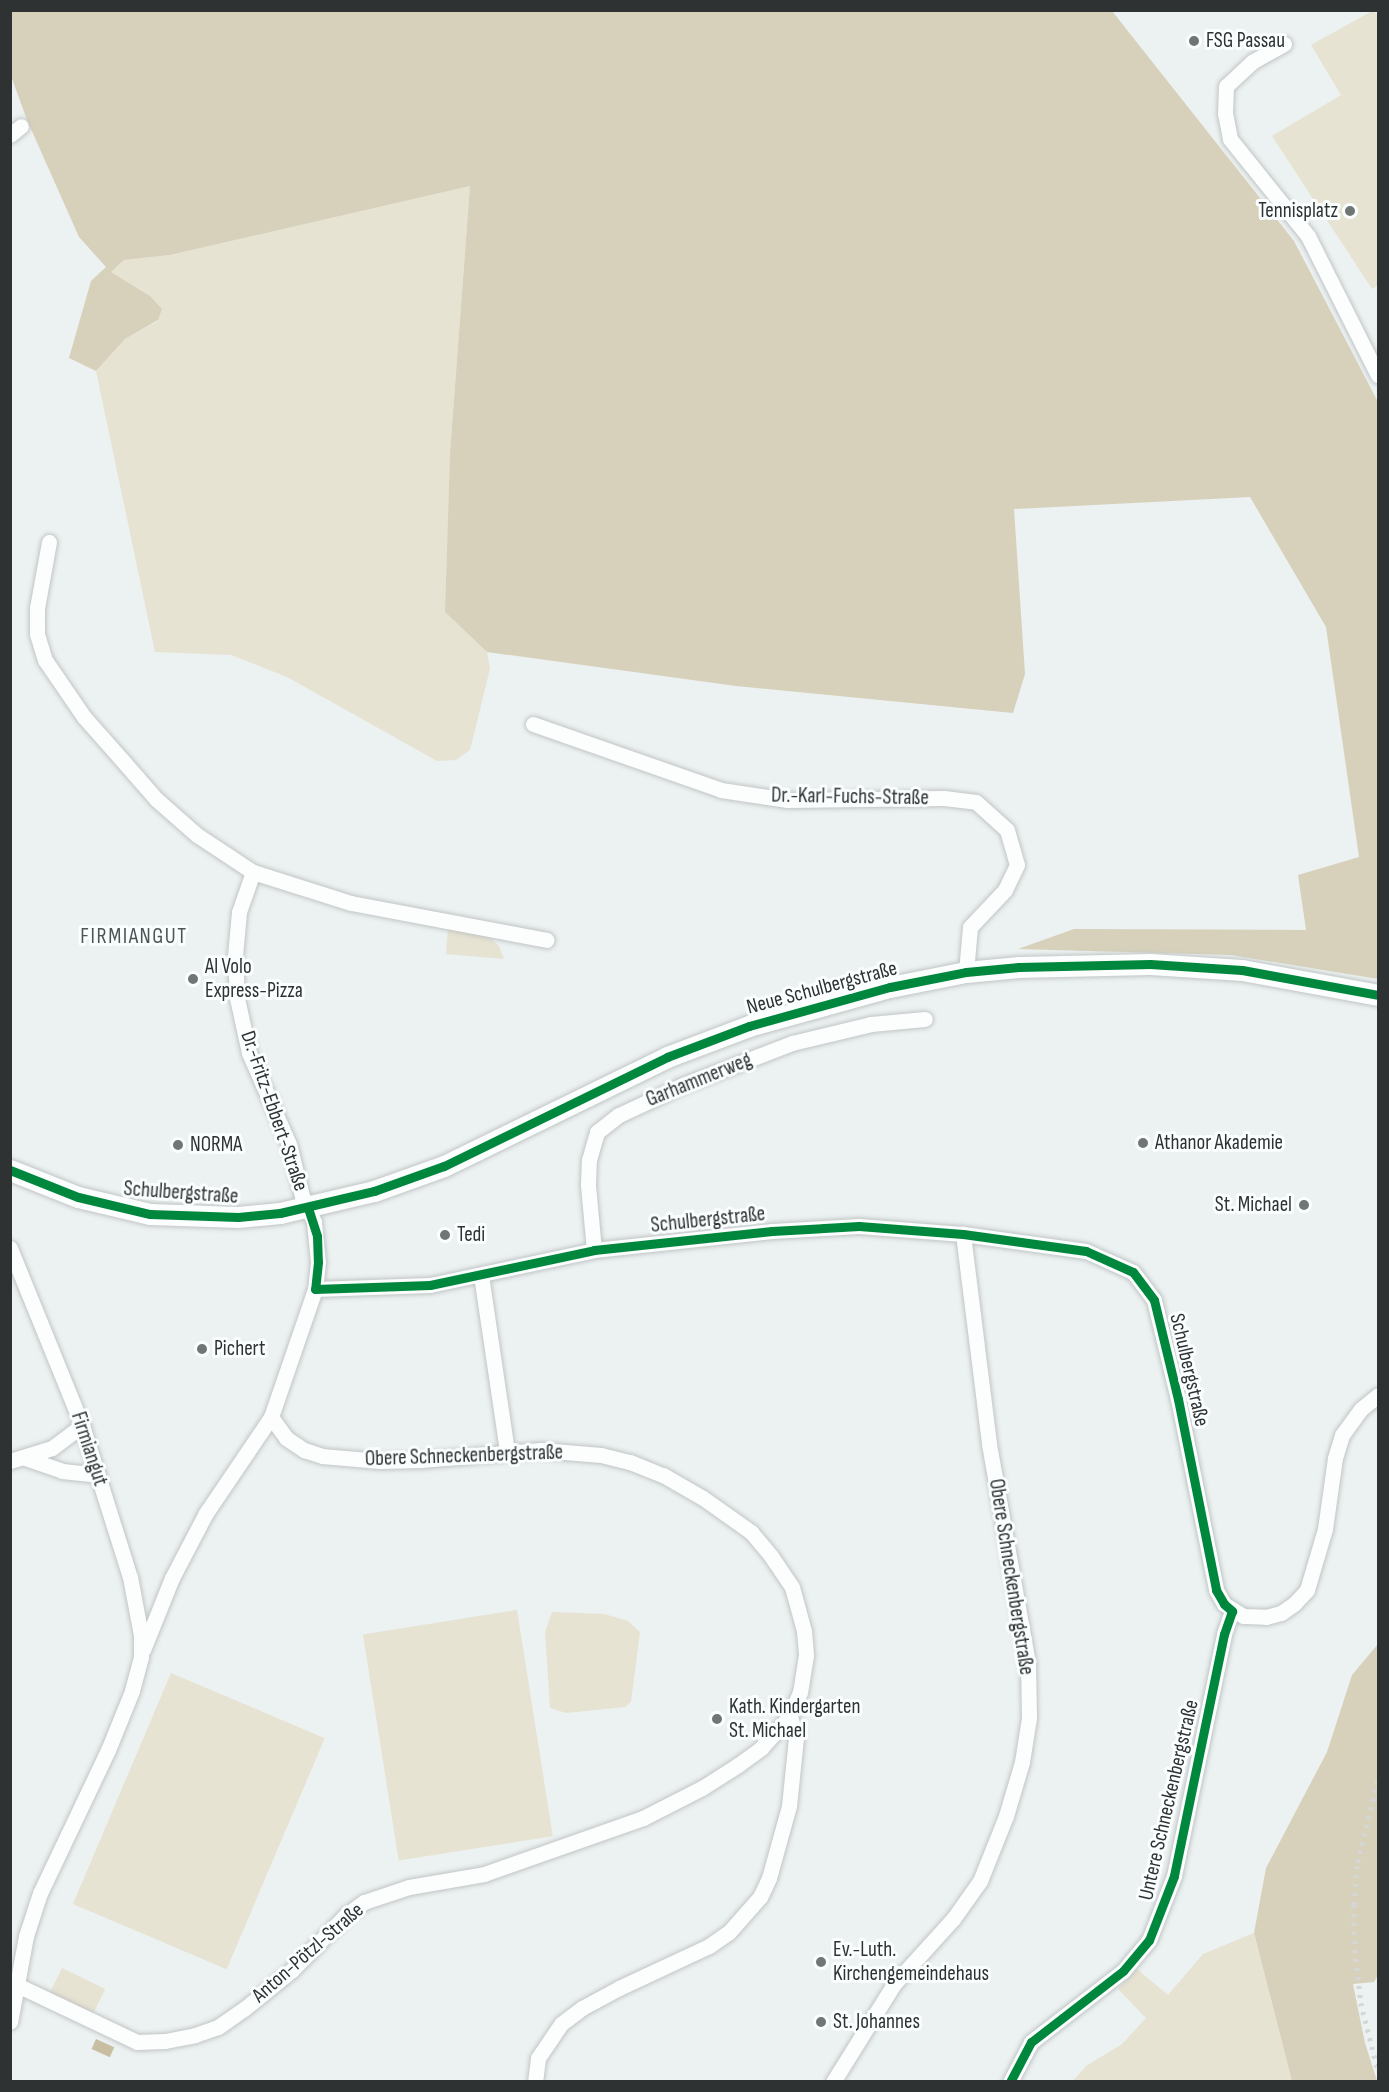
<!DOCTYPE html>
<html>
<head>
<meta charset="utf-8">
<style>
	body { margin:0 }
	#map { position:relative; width:1389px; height:2092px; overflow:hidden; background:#ecf1f1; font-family:"Sofia Sans Condensed",sans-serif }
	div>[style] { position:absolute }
	.green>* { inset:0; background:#e7e3d2; transform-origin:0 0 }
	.forest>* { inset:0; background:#d7d1bb }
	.water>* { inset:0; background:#c8bfa3; transform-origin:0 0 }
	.roads { filter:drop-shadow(0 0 2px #c1c5c5) drop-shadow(0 0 2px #c1c5c5) }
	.street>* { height:15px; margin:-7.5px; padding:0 7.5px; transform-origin:7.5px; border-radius:7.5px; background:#fcfdfd }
	.secondary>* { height:21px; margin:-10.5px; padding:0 10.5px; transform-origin:10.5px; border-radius:10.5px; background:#fcfdfd }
	.rail>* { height:4.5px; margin-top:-2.25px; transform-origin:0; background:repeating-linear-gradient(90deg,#d5d7d7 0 3px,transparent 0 9px) }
	.cycleway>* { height:9px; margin:-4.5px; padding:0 4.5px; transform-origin:4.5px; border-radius:4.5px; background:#00873e }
	.dots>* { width:16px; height:16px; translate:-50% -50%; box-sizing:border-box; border:3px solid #fafeff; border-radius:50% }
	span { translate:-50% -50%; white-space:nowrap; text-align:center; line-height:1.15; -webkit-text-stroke:6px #fafeff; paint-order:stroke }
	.poi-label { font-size:21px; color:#2e3233 }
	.left { translate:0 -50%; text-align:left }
	.right { translate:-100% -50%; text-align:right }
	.street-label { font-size:21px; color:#2e3233 }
	.neighbourhood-label { font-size:22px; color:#4c5456; letter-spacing:1.5px }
	.frame { position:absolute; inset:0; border:12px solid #2e3233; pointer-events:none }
</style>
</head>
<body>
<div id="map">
	<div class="green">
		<i style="clip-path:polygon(1372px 11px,1378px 15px,1378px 285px,1372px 289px,1272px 136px,1341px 95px,1311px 45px)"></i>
		<i style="clip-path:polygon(470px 186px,450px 452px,445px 612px,487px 652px,490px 669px,470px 750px,456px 760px,437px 761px,287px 677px,231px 655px,155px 652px,96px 371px,125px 339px,158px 321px,150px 296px,111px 272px,124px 260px,170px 255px)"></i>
		<i style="clip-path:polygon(448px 927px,486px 934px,499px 946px,504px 959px,446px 954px)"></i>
		<i style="left:517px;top:1610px;width:229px;height:156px;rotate:81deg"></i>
		<i style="clip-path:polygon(552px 1612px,604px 1614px,628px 1621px,640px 1632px,631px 1702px,625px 1707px,566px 1713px,550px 1708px,545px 1632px)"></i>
		<i style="left:171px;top:1673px;width:167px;height:251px;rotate:23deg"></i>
		<i style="clip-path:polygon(1254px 1933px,1292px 2081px,1072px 2082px,1086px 2066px,1122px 2044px,1146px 2018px,1118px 1989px,1137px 1969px,1168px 1995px,1203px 1954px)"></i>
		<i style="left:62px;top:1968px;width:48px;height:28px;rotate:26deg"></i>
	</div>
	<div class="forest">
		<i style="clip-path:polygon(11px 10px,1112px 11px,1294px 241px,1378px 402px,1378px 979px,1231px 955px,1018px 949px,1074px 929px,1306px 930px,1298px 875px,1359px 857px,1326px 627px,1250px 497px,1014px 509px,1025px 674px,1013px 713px,736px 686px,487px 652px,445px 612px,450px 452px,470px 186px,170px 255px,124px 260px,111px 272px,150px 296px,162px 309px,158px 320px,125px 339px,96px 371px,69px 358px,91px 281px,106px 267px,79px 237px,27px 120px,11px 76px)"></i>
		<i style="clip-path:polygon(1378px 1644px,1378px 1975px,1374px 1982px,1353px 1984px,1365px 2043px,1377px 2081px,1292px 2081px,1254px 1933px,1266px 1868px,1327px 1752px,1352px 1675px)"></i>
	</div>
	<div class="water">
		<i style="left:96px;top:2039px;width:20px;height:11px;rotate:24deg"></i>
	</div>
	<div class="roads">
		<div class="street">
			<i style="left:1284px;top:44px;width:37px;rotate:151deg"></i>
			<i style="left:1252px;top:62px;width:35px;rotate:137deg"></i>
			<i style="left:1226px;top:86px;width:27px;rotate:92deg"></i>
			<i style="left:1225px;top:113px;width:26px;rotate:79deg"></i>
			<i style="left:1230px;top:139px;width:124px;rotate:51.2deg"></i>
			<i style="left:1308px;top:236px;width:156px;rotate:63.3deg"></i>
			<i style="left:10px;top:135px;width:14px;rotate:-39deg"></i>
			<i style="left:49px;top:542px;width:67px;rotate:100.3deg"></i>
			<i style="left:37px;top:608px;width:26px;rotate:90deg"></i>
			<i style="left:37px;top:634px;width:27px;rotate:73deg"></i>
			<i style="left:45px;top:660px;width:69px;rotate:55.6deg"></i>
			<i style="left:84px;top:717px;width:57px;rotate:48.5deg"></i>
			<i style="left:122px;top:760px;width:52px;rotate:48.9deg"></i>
			<i style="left:156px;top:799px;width:55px;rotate:41.3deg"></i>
			<i style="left:197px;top:835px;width:67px;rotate:33.5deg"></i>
			<i style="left:253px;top:872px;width:103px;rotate:17.6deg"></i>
			<i style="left:351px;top:903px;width:199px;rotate:10.7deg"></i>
			<i style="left:533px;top:724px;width:199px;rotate:19.3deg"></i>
			<i style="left:721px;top:790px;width:67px;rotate:8.6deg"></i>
			<i style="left:787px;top:800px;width:157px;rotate:-0.7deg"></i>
			<i style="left:944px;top:798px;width:32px;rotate:7deg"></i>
			<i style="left:976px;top:802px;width:42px;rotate:42.1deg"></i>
			<i style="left:1007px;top:830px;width:36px;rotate:74deg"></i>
			<i style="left:1017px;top:865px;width:28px;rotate:116deg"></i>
			<i style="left:1005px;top:890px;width:51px;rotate:133.4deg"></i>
			<i style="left:970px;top:927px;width:45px;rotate:95.1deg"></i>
			<i style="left:253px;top:872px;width:42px;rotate:109.3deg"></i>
			<i style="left:239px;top:912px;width:44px;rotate:95.2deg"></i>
			<i style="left:235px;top:956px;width:42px;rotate:87.3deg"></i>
			<i style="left:237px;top:998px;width:56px;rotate:77.7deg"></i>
			<i style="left:249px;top:1053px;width:99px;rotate:66.3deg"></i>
			<i style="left:289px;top:1144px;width:54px;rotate:76deg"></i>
			<i style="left:302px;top:1196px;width:29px;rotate:65deg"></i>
			<i style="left:314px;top:1222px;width:40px;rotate:84.3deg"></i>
			<i style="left:318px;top:1262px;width:27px;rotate:96deg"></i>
			<i style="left:315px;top:1289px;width:115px;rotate:-2deg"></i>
			<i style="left:430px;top:1285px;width:168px;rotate:-12deg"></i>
			<i style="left:594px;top:1250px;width:179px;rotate:-6.1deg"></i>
			<i style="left:772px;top:1231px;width:87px;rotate:-3.3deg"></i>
			<i style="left:859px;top:1226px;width:104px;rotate:4.4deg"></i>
			<i style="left:963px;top:1234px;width:124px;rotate:7.9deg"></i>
			<i style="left:1086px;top:1251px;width:51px;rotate:24.1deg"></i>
			<i style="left:1133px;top:1272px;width:35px;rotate:53deg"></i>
			<i style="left:1154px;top:1300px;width:102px;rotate:76.4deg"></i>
			<i style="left:1178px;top:1399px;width:195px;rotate:78.7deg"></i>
			<i style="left:1216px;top:1590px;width:16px;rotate:60deg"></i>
			<i style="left:1224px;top:1604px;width:22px;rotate:32deg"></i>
			<i style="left:1243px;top:1616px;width:23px;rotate:2deg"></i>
			<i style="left:1266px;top:1617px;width:16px;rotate:-15deg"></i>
			<i style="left:1281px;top:1613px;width:16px;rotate:-35deg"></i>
			<i style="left:1294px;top:1604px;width:19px;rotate:-47deg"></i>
			<i style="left:1307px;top:1590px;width:64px;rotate:-73.6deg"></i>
			<i style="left:1325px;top:1529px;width:72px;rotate:-82deg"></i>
			<i style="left:1335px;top:1458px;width:24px;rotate:-73deg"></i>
			<i style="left:1342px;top:1435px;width:32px;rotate:-54deg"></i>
			<i style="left:1361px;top:1409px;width:22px;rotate:-39deg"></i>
			<i style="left:10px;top:1248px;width:191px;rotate:67.9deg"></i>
			<i style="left:82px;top:1425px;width:159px;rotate:72.5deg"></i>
			<i style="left:130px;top:1577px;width:59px;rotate:79.3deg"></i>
			<i style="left:141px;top:1635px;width:22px;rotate:90deg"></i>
			<i style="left:141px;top:1657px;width:35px;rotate:105deg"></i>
			<i style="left:132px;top:1691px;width:64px;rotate:112.1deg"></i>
			<i style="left:108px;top:1750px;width:158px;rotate:115.4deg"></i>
			<i style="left:40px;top:1893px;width:45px;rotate:108deg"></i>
			<i style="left:26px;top:1936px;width:87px;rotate:100.5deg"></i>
			<i style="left:594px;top:1250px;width:65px;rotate:-95.3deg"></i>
			<i style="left:588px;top:1185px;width:25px;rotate:-88deg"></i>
			<i style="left:589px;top:1160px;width:29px;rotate:-74deg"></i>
			<i style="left:597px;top:1132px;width:28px;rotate:-38deg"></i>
			<i style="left:619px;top:1115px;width:71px;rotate:-25.1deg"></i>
			<i style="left:683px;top:1085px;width:117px;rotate:-21.1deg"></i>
			<i style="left:792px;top:1043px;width:81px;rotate:-13.5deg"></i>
			<i style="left:871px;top:1024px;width:54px;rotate:-5.3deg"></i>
			<i style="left:481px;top:1275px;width:178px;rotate:81.6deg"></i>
			<i style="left:271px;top:1417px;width:26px;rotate:54deg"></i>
			<i style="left:286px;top:1438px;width:22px;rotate:34deg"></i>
			<i style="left:304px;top:1450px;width:19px;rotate:18deg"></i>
			<i style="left:322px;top:1456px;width:58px;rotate:4.9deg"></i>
			<i style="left:380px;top:1461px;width:41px;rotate:-1.4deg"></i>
			<i style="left:421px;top:1460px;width:120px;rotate:-4.8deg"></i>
			<i style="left:541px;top:1450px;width:60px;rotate:4.8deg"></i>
			<i style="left:601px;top:1455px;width:30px;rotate:14deg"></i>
			<i style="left:630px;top:1462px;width:35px;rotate:22deg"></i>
			<i style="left:663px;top:1475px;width:46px;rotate:29.9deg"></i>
			<i style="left:703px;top:1498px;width:59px;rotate:35.3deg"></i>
			<i style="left:751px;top:1532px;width:31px;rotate:50deg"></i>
			<i style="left:771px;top:1556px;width:37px;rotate:56deg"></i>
			<i style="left:792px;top:1587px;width:46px;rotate:74.7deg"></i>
			<i style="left:804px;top:1631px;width:24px;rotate:85deg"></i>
			<i style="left:806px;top:1655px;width:37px;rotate:99deg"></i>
			<i style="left:800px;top:1692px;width:26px;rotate:113deg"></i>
			<i style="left:790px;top:1716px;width:23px;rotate:75deg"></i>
			<i style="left:796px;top:1738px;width:68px;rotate:95.9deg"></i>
			<i style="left:789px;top:1806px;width:75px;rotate:105.5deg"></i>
			<i style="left:769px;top:1878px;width:21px;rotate:115deg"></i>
			<i style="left:760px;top:1897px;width:47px;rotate:131.5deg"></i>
			<i style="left:729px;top:1932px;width:24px;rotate:145deg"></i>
			<i style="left:709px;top:1946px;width:99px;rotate:155deg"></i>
			<i style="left:619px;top:1988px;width:42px;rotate:151.6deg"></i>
			<i style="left:582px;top:2008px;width:26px;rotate:143deg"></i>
			<i style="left:561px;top:2024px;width:41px;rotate:124.1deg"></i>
			<i style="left:538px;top:2058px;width:24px;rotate:97deg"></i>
			<i style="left:25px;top:1458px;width:39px;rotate:19deg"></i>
			<i style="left:62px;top:1471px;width:36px;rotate:6deg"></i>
			<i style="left:10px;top:1461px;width:44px;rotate:-17.2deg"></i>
			<i style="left:52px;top:1448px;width:38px;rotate:-37deg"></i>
			<i style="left:143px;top:1650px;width:78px;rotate:-68.1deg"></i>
			<i style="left:172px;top:1578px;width:73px;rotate:-62.4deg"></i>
			<i style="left:206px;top:1513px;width:116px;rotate:-55.9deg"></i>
			<i style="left:271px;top:1417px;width:135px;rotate:-71deg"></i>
			<i style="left:17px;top:1985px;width:133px;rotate:25.4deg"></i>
			<i style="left:137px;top:2042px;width:28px;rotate:-2deg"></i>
			<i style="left:165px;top:2041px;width:31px;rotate:-11deg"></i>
			<i style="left:195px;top:2035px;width:24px;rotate:-19deg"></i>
			<i style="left:218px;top:2027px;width:32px;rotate:-35deg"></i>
			<i style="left:244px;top:2009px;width:62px;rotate:-39.1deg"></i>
			<i style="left:292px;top:1970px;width:77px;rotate:-45.5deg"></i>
			<i style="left:346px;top:1915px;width:22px;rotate:-36deg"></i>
			<i style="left:364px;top:1902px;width:47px;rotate:-18.4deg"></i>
			<i style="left:409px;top:1887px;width:76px;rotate:-9.8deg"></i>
			<i style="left:484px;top:1874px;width:169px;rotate:-19.4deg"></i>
			<i style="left:643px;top:1818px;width:66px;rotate:-27deg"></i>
			<i style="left:702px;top:1788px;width:43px;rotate:-32.6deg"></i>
			<i style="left:738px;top:1765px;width:29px;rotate:-36deg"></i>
			<i style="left:761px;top:1748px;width:43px;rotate:-47.8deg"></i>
			<i style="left:833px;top:2082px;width:115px;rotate:-58.1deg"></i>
			<i style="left:894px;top:1984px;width:88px;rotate:-47.8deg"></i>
			<i style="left:953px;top:1919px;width:47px;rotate:-54.6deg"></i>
			<i style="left:980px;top:1881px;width:70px;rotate:-68.2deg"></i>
			<i style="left:1006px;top:1816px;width:56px;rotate:-73.5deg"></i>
			<i style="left:1022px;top:1762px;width:45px;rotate:-81deg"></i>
			<i style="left:1029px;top:1718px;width:55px;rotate:-91deg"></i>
			<i style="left:1028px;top:1663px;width:223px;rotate:-100.1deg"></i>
			<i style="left:989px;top:1443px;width:211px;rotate:-97.1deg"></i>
			<i style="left:1010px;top:2082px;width:45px;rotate:-62.3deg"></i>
			<i style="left:1031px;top:2042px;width:116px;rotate:-37.7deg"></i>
			<i style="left:1123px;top:1971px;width:40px;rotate:-50deg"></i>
			<i style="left:1149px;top:1940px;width:69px;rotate:-68.7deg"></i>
			<i style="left:1174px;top:1876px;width:247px;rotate:-78.3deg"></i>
			<i style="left:1224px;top:1634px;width:24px;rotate:-71deg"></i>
		</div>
		<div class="secondary">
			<i style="left:10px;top:1170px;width:73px;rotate:21.7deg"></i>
			<i style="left:78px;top:1197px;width:74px;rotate:13.3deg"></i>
			<i style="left:150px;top:1214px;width:88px;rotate:2deg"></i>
			<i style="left:238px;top:1217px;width:42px;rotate:-5.4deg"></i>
			<i style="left:280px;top:1213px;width:97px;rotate:-13.2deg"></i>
			<i style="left:374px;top:1191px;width:74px;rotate:-19.7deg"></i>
			<i style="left:444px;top:1166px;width:248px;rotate:-26deg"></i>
			<i style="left:667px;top:1057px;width:88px;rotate:-20.7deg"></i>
			<i style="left:749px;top:1026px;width:146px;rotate:-15.5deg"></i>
			<i style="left:890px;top:987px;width:77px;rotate:-11.2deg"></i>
			<i style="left:966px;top:972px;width:53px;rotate:-5.4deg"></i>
			<i style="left:1019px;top:967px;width:131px;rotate:-1.3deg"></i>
			<i style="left:1150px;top:964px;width:92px;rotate:3.7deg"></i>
			<i style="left:1242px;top:970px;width:138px;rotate:10.4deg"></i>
		</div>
	</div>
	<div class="rail">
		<i style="left:1378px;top:1781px;width:88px;rotate:103.9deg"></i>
		<i style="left:1357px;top:1866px;width:39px;rotate:94deg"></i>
		<i style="left:1354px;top:1905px;width:45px;rotate:88.7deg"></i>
		<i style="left:1355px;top:1950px;width:53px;rotate:83.5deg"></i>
		<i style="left:1361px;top:2003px;width:69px;rotate:75.8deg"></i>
	</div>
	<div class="cycleway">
		<i style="left:10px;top:1170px;width:73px;rotate:21.7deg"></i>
		<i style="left:78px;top:1197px;width:74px;rotate:13.3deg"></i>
		<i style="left:150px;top:1214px;width:88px;rotate:2deg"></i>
		<i style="left:238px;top:1217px;width:42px;rotate:-5.4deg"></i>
		<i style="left:280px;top:1213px;width:97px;rotate:-13.2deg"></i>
		<i style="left:374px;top:1191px;width:74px;rotate:-19.7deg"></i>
		<i style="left:444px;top:1166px;width:248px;rotate:-26deg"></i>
		<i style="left:667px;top:1057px;width:88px;rotate:-20.7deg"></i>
		<i style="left:749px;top:1026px;width:146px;rotate:-15.5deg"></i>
		<i style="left:890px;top:987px;width:77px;rotate:-11.2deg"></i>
		<i style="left:966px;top:972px;width:53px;rotate:-5.4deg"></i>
		<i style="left:1019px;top:967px;width:131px;rotate:-1.3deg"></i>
		<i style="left:1150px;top:964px;width:92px;rotate:3.7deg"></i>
		<i style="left:1242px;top:970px;width:138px;rotate:10.4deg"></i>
		<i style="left:308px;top:1208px;width:29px;rotate:72deg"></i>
		<i style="left:317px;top:1236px;width:26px;rotate:88deg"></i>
		<i style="left:318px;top:1262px;width:27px;rotate:96deg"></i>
		<i style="left:315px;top:1289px;width:115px;rotate:-2deg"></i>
		<i style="left:430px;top:1285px;width:168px;rotate:-12deg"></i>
		<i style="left:594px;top:1250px;width:179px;rotate:-6.1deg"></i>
		<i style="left:772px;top:1231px;width:87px;rotate:-3.3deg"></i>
		<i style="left:859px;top:1226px;width:104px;rotate:4.4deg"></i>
		<i style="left:963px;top:1234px;width:124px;rotate:7.9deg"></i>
		<i style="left:1086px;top:1251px;width:51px;rotate:24.1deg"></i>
		<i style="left:1133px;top:1272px;width:35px;rotate:53deg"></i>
		<i style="left:1154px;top:1300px;width:102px;rotate:76.4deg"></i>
		<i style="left:1178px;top:1399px;width:195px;rotate:78.7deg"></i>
		<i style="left:1216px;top:1590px;width:16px;rotate:60deg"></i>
		<i style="left:1224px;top:1604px;width:11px;rotate:41deg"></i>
		<i style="left:1232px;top:1611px;width:24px;rotate:109deg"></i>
		<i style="left:1224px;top:1634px;width:247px;rotate:101.7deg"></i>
		<i style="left:1174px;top:1876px;width:69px;rotate:111.3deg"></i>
		<i style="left:1149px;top:1940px;width:40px;rotate:130deg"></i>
		<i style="left:1123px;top:1971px;width:116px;rotate:142.3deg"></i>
		<i style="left:1031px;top:2042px;width:45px;rotate:117.7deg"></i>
	</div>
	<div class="dots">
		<i style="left:1194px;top:41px;background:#707576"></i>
		<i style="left:1350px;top:211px;background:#707576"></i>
		<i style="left:193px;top:979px;background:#707576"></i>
		<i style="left:1143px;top:1143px;background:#707576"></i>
		<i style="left:178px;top:1145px;background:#707576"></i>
		<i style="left:1304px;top:1205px;background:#707576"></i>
		<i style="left:445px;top:1235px;background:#707576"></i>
		<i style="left:202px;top:1349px;background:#707576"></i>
		<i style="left:717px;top:1719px;background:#707576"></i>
		<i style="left:821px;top:1962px;background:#707576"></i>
		<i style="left:821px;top:2022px;background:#707576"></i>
	</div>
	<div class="poi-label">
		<span class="left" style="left:1206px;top:41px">FSG Passau</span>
		<span class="right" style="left:1338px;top:211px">Tennisplatz</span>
		<span class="left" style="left:205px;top:979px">Al Volo<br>Express-Pizza</span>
		<span class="left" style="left:1155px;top:1143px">Athanor Akademie</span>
		<span class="left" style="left:190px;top:1145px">NORMA</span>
		<span class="right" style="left:1292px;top:1205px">St. Michael</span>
		<span class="left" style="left:457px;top:1235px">Tedi</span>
		<span class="left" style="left:214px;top:1349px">Pichert</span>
		<span class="left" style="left:729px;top:1719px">Kath. Kindergarten<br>St. Michael</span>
		<span class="left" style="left:833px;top:1962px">Ev.-Luth.<br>Kirchengemeindehaus</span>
		<span class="left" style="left:833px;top:2022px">St. Johannes</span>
	</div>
	<div class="street-label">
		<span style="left:850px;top:797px;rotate:1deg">Dr.-Karl-Fuchs-Straße</span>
		<span style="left:822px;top:988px;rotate:-15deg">Neue Schulbergstraße</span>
		<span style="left:699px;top:1080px;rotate:-22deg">Garhammerweg</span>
		<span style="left:274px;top:1111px;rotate:71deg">Dr.-Fritz-Ebbert-Straße</span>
		<span style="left:181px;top:1193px;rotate:4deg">Schulbergstraße</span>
		<span style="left:708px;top:1220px;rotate:-6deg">Schulbergstraße</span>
		<span style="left:1189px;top:1370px;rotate:77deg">Schulbergstraße</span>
		<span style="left:89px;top:1449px;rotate:72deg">Firmiangut</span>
		<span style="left:464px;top:1456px;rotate:-2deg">Obere Schneckenbergstraße</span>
		<span style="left:1011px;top:1577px;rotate:81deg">Obere Schneckenbergstraße</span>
		<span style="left:1169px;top:1800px;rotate:-77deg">Untere Schneckenbergstraße</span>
		<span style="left:308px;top:1953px;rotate:-41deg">Anton-Pötzl-Straße</span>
	</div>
	<div class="neighbourhood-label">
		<span style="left:134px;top:937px">FIRMIANGUT</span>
	</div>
	<div class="frame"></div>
</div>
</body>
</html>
